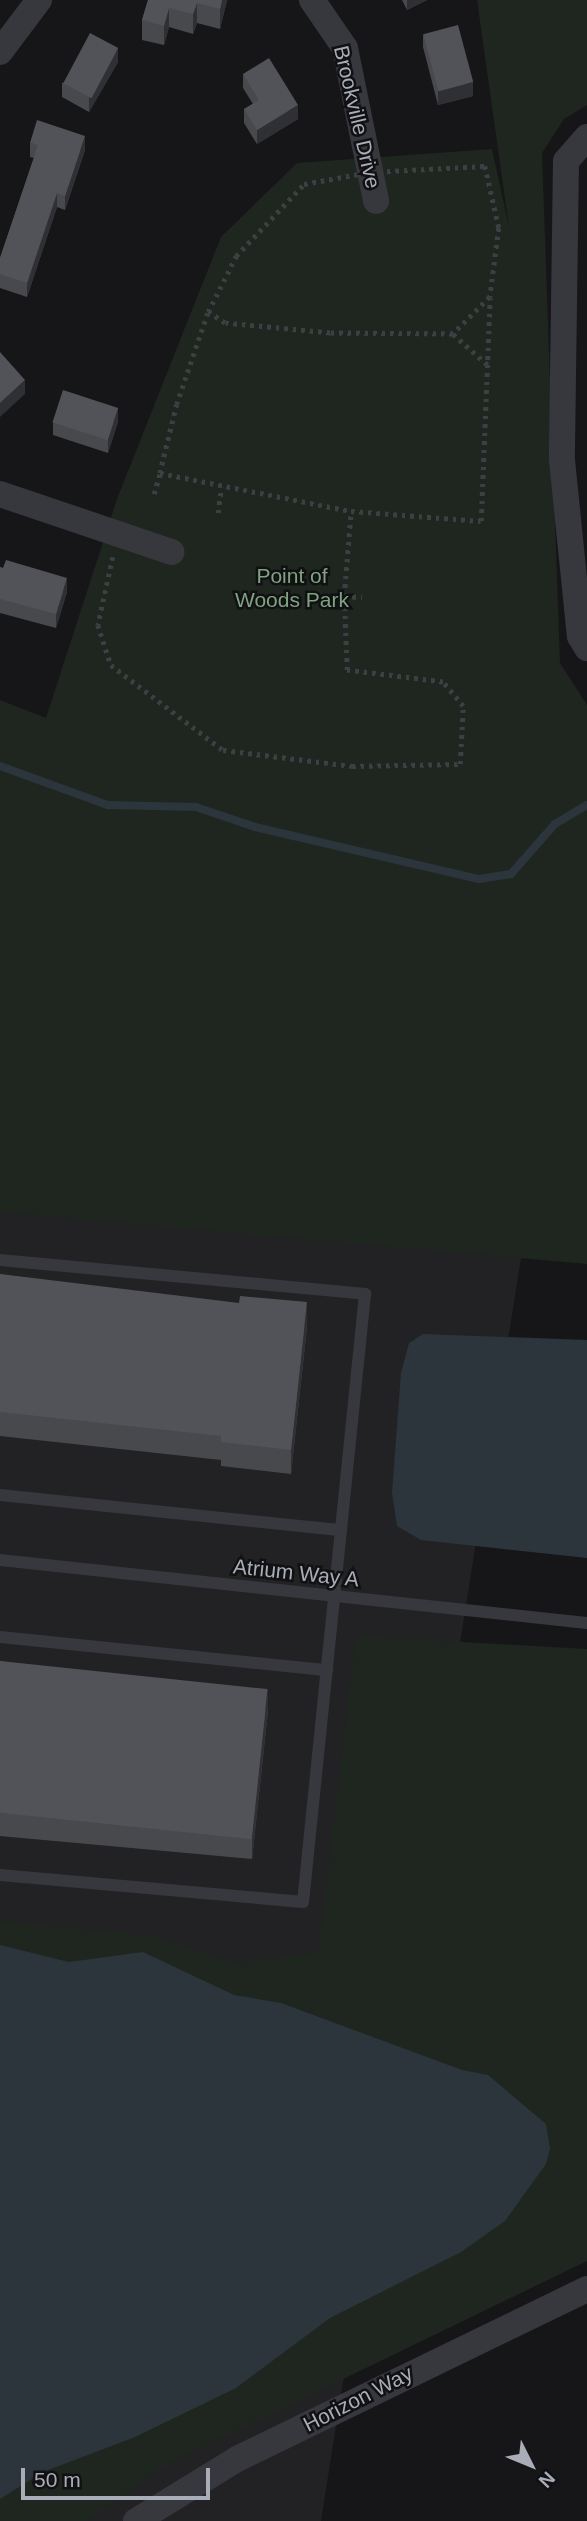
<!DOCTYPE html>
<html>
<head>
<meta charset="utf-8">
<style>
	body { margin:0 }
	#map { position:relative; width:587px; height:2521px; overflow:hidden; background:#161618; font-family:Arial,sans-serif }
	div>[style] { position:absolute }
	.built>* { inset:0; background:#222225; transform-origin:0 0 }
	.green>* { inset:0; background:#1e261f }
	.water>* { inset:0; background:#2c353c }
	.stream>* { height:8px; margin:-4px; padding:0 4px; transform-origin:4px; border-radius:4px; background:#2c353c }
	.path>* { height:4.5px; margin-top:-2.25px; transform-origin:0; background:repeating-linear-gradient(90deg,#3d3f44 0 3.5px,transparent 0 8.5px) }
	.service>* { height:12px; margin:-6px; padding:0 6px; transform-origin:6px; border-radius:6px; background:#37383d }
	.minor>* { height:26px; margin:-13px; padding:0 13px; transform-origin:13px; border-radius:13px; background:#37383d }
	.wall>* { inset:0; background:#47494d }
	.shaded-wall>* { inset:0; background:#2f3033 }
	.building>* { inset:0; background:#525359; transform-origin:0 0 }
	span { translate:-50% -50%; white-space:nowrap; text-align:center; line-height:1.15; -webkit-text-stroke:5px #111113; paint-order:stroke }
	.street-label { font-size:21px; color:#a8adb8 }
	.park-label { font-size:21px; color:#7fa381 }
	.north { position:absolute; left:496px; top:2430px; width:70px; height:70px; -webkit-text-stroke:5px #111113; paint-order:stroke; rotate:133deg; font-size:19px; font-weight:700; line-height:28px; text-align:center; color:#a8adb8 }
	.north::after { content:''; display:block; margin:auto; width:24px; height:32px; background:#a8adb8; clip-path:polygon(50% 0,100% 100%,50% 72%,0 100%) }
	.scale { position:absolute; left:21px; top:2468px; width:189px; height:32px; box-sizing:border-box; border:4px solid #a8adb8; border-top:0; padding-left:9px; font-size:21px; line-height:24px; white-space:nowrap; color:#a8adb8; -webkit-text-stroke:5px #111113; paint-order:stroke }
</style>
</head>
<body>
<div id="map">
	<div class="built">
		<i style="left:0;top:744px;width:595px;height:1777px;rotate:9deg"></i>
	</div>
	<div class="green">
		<i style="clip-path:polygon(477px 0,587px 0,587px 105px,564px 119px,542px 153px,560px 663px,587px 705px,587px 1264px,0 1212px,0 700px,46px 718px,117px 499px,221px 237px,297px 163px,492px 149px,509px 227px)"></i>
		<i style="clip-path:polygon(356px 1636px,587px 1649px,587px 2261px,172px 2462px,88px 2521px,0 2521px,0 1921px,155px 1936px,233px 1962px,318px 1953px)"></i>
	</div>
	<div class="water">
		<i style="clip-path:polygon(423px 1334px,587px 1340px,587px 1558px,421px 1540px,397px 1526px,392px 1493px,401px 1373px,409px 1343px)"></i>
		<i style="clip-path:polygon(0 1945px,69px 1962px,143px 1952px,234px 1995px,281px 2003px,462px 2070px,488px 2075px,546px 2124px,550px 2149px,546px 2164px,505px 2221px,461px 2252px,330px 2318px,236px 2388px,135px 2437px,43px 2472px,0 2499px)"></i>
	</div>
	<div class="stream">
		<i style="left:0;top:766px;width:115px;rotate:19.9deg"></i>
		<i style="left:108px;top:805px;width:88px;rotate:1.3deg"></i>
		<i style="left:196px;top:807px;width:62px;rotate:18.7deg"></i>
		<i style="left:255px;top:827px;width:230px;rotate:13.1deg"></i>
		<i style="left:479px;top:879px;width:32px;rotate:-9deg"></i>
		<i style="left:511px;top:874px;width:67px;rotate:-48.7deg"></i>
		<i style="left:555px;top:824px;width:37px;rotate:-31deg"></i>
	</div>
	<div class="path">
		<i style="left:485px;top:166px;width:64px;rotate:77.3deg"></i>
		<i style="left:499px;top:228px;width:70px;rotate:97.4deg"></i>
		<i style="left:490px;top:297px;width:52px;rotate:135deg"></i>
		<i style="left:453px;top:334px;width:123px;rotate:-179.5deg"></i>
		<i style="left:330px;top:333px;width:105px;rotate:-174.6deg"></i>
		<i style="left:225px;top:323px;width:20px;rotate:-147deg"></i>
		<i style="left:208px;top:312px;width:63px;rotate:-63.4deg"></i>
		<i style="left:236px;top:256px;width:99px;rotate:-46.6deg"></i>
		<i style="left:304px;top:184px;width:67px;rotate:-10.3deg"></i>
		<i style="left:370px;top:172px;width:115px;rotate:-3deg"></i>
		<i style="left:208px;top:313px;width:96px;rotate:108.8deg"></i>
		<i style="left:177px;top:404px;width:71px;rotate:103.8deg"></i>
		<i style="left:160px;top:473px;width:195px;rotate:11.3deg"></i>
		<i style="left:351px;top:511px;width:130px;rotate:4.4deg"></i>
		<i style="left:481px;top:521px;width:223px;rotate:-87.7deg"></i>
		<i style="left:453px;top:334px;width:50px;rotate:41.7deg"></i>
		<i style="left:154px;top:494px;width:22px;rotate:-74deg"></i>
		<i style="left:218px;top:513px;width:26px;rotate:-83deg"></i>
		<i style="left:113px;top:557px;width:70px;rotate:102.4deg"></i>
		<i style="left:98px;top:625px;width:42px;rotate:72deg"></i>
		<i style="left:111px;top:665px;width:141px;rotate:37.2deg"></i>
		<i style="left:223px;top:750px;width:130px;rotate:7.1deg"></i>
		<i style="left:352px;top:766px;width:108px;rotate:-1.1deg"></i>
		<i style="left:460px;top:764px;width:58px;rotate:-87deg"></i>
		<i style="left:463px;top:706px;width:31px;rotate:-130deg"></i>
		<i style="left:443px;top:682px;width:97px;rotate:-172.9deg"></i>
		<i style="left:347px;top:670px;width:74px;rotate:-92.3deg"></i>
		<i style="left:344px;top:596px;width:85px;rotate:-85.3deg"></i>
		<i style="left:344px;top:596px;width:18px;rotate:3deg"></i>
	</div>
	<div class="service">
		<i style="left:0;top:1260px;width:367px;rotate:5.3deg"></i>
		<i style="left:365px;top:1294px;width:611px;rotate:95.82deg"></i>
		<i style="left:303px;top:1902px;width:304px;rotate:-174.9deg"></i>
		<i style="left:0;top:1495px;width:343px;rotate:5.9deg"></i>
		<i style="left:0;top:1560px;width:590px;rotate:6.13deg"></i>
		<i style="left:0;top:1637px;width:329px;rotate:5.8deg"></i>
	</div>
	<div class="minor">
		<i style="left:312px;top:0;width:58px;rotate:55.5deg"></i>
		<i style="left:345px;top:48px;width:156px;rotate:78.5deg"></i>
		<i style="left:0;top:52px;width:65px;rotate:-53.1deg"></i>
		<i style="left:587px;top:137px;width:32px;rotate:131deg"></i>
		<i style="left:566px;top:161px;width:299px;rotate:90.8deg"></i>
		<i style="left:562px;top:460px;width:177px;rotate:84.2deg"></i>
		<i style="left:580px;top:636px;width:14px;rotate:60deg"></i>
		<i style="left:0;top:494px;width:181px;rotate:18.7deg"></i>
		<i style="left:136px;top:2521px;width:121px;rotate:-31.5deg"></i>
		<i style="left:239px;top:2458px;width:387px;rotate:-25.9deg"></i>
	</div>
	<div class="wall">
		<i style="clip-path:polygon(148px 0,227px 0,220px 29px,197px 23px,193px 34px,169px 27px,164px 45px,142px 40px,142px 20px)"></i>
		<i style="clip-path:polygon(402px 0,427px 0,407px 10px)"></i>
		<i style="clip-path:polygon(423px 34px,473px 96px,438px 105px,423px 47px)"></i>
		<i style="clip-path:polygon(118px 62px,89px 112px,62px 97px,62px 83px)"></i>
		<i style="clip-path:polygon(243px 74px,298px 119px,257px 144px,244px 123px,244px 109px,253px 104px,243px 88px)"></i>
		<i style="clip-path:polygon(30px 143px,85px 150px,65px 210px,57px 207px,27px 297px,0 288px,0 258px,34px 158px,30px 157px)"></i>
		<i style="clip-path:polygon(53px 422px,118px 422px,108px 453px,53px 435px)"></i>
		<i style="clip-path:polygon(0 567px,67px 592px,56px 628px,0 613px)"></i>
		<i style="clip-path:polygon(0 1274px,307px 1327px,291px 1474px,221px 1466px,221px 1460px,0 1436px)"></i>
		<i style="clip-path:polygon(0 1661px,268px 1711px,252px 1859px,0 1836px)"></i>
	</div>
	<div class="shaded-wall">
		<i style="clip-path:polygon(222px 0,227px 0,220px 29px,220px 9px)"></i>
		<i style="clip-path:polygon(407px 0,427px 0,407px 10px)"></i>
		<i style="clip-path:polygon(197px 3px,197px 23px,193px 34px,193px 14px)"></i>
		<i style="clip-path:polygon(169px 8px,169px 27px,164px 45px,164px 26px)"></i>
		<i style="clip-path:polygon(118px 48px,118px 62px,89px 112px,89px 98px)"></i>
		<i style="clip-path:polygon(473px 82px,473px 96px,438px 105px,438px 91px)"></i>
		<i style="clip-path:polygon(298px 105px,298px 119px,257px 144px,257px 130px)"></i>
		<i style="clip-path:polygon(85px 136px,85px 150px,65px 210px,65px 196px)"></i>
		<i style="clip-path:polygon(57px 193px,57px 207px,27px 297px,27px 283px)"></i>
		<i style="clip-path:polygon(25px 380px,25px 394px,0 417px,0 403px)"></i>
		<i style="clip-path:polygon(118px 408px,118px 422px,108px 453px,108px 439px)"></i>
		<i style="clip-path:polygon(67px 578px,67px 592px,56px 628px,56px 614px)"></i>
		<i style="clip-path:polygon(307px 1302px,307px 1327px,291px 1474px,291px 1450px)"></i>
		<i style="clip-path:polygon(268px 1687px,268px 1711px,252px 1859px,252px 1835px)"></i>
	</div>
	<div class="building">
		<i style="clip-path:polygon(148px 0,222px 0,220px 9px,197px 3px,193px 14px,169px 8px,164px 26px,142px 20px)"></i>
		<i style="left:458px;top:25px;width:59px;height:36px;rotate:75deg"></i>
		<i style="left:90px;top:33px;width:32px;height:57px;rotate:28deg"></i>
		<i style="clip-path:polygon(269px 58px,298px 105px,257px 130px,244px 109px,259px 100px,243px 74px)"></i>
		<i style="clip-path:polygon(37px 120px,85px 136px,65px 196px,57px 193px,27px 283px,0 274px,0 258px,38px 145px,30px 143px)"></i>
		<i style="clip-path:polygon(0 352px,25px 380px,0 403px)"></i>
		<i style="left:63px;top:390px;width:58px;height:34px;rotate:18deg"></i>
		<i style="clip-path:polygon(6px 560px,67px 578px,56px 614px,0 599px,0 567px,3px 568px)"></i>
		<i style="clip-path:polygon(0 1274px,239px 1303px,240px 1296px,307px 1302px,291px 1450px,221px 1442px,221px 1436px,0 1412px)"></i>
		<i style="left:0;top:1661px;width:269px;height:151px;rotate:6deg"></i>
	</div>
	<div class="street-label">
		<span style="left:357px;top:117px;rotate:77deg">Brookville Drive</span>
		<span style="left:296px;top:1573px;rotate:6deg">Atrium Way A</span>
		<span style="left:358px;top:2399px;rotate:-27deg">Horizon Way</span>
	</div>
	<div class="park-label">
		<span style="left:292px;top:588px">Point of<br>Woods Park</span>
	</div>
	<div class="north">N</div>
	<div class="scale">50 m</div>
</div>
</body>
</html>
